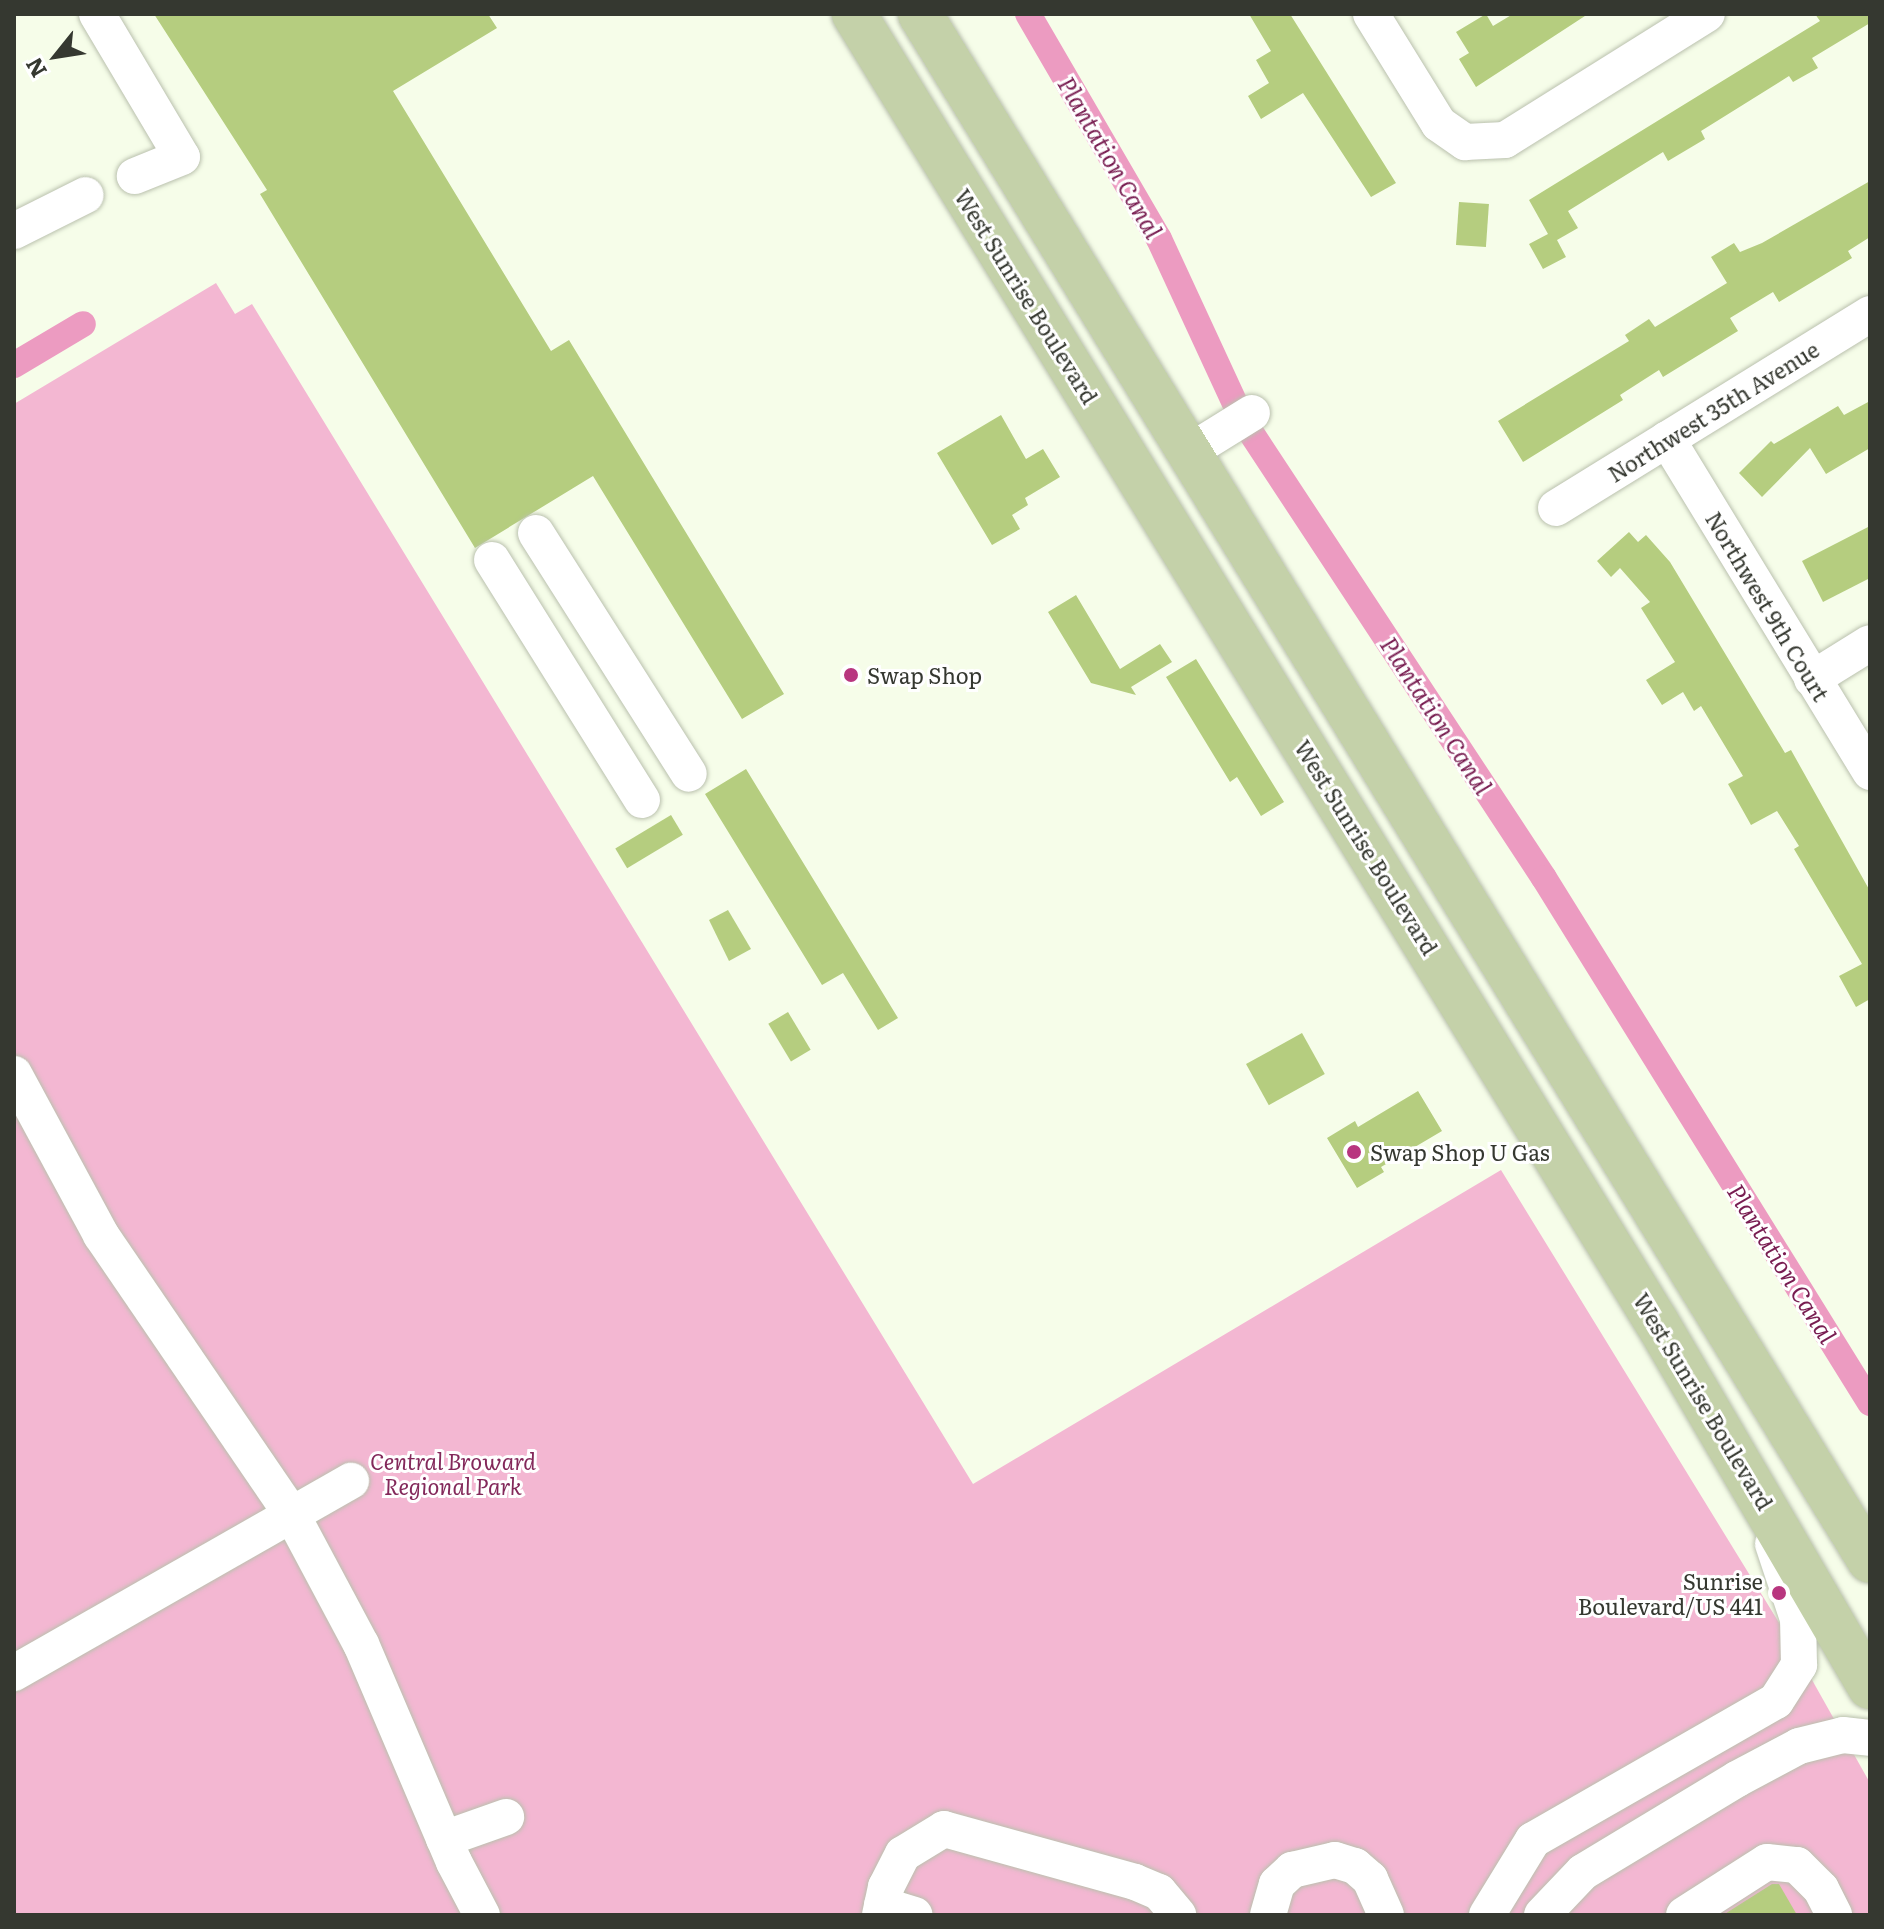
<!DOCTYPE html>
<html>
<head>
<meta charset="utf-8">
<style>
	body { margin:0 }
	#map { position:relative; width:1884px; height:1929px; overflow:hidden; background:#f6fde9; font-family:Literata,serif }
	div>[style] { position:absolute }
	.green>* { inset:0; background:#f3b7d2 }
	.canal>* { height:26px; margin:-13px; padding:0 13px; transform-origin:13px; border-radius:13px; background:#ec9bc1 }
	.building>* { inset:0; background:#b5cd7f; transform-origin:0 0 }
	.roads { filter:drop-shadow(0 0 2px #bac1ae) drop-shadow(0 0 2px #bac1ae) }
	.minor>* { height:36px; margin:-18px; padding:0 18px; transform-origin:18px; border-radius:18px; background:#fff }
	.major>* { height:44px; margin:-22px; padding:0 22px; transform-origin:22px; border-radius:22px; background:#c4d1a9 }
	.dots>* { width:22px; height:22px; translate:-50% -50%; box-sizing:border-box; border:4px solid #fff; border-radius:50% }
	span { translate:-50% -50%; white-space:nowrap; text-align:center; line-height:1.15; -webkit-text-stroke:6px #fff; paint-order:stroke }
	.street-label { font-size:22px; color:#353830 }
	.poi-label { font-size:22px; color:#353830 }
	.left { translate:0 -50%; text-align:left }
	.right { translate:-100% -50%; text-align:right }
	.park-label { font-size:22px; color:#83285a; font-style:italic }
	.water-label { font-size:24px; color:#781d51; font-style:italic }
	.frame { position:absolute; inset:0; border:16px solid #353830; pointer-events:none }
	.north { position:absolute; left:16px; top:16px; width:80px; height:80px; -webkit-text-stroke:6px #fff; paint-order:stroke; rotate:240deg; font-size:22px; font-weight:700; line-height:32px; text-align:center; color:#353830 }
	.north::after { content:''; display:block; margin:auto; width:28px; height:36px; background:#353830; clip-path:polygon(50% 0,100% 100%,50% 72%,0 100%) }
</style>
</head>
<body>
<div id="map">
	<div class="green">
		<i style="clip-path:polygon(216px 283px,235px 314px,252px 304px,973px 1484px,1501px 1170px,1789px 1639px,1870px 1783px,1870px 1915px,14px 1915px,14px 404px)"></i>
	</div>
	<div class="canal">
		<i style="left:1028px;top:14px;width:260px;rotate:59.8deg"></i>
		<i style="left:1159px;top:239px;width:198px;rotate:65.2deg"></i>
		<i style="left:1242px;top:419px;width:549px;rotate:56.66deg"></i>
		<i style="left:1544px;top:878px;width:618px;rotate:58.16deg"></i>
		<i style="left:14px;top:365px;width:80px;rotate:-30.7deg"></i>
	</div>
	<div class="building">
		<i style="clip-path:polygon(154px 14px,488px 14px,497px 28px,393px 91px,551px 351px,569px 340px,784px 694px,742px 719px,593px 476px,475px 548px,260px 194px,267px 190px)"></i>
		<i style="clip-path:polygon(1249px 14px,1290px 14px,1396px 183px,1371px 197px,1303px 93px,1261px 119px,1248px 96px,1269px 83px,1256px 60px,1271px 51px)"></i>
		<i style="clip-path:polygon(1486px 14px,1493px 26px,1513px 14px,1588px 14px,1476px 87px,1459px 59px,1469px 53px,1456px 32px)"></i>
		<i style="clip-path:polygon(1815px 14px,1870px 14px,1870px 23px,1812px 58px,1818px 68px,1793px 82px,1789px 76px,1701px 131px,1705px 139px,1668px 161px,1663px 152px,1568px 211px,1578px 228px,1557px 240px,1566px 257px,1543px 269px,1529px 244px,1548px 234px,1529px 200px,1820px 21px)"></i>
		<i style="clip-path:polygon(1870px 181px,1870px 237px,1848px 251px,1852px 258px,1779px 302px,1773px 292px,1730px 318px,1738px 331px,1663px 377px,1659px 370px,1620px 395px,1623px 400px,1523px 462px,1498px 421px,1629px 341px,1625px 335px,1649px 319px,1655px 327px,1727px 283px,1711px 257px,1734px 243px,1740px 252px,1762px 243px)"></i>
		<i style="left:1459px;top:202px;width:30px;height:43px;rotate:4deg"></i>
		<i style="clip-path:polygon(1870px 401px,1870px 448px,1826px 474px,1810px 448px,1762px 497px,1739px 473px,1771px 441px,1774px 444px,1838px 406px,1844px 415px)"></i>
		<i style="clip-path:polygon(1001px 415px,1026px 459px,1043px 449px,1060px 477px,1025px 498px,1028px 505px,1012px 515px,1020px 529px,992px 545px,937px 453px)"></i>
		<i style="clip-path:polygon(1870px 526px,1870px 578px,1823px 602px,1802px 561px)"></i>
		<i style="clip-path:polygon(1629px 532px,1638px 542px,1646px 535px,1670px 562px,1785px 753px,1791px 750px,1870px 891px,1870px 999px,1856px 1007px,1839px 976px,1862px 964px,1794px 849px,1799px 846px,1777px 811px,1751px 825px,1728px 784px,1743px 776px,1701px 706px,1694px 711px,1683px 692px,1662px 705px,1646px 680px,1675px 662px,1641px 608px,1650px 602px,1620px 568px,1611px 577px,1597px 561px)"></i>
		<i style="clip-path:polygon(1076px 595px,1120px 669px,1160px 644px,1172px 662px,1131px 687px,1136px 695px,1091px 683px,1048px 612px)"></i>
		<i style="clip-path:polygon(1196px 659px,1284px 802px,1261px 816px,1237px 777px,1230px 782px,1166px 677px)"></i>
		<i style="clip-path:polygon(746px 769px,898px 1018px,878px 1030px,843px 973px,822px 985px,705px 794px)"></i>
		<i style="left:671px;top:815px;width:23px;height:65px;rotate:59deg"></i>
		<i style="clip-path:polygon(728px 910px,751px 949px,729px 961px,709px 920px)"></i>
		<i style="left:788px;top:1012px;width:44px;height:23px;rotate:59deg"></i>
		<i style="left:1302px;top:1033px;width:47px;height:64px;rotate:61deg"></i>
		<i style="clip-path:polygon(1418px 1091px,1442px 1131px,1381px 1167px,1384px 1172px,1357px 1188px,1327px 1138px,1355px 1121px,1358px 1127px)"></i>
		<i style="clip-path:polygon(1772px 1884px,1779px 1884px,1797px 1915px,1723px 1915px)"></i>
	</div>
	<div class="roads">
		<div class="minor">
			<i style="left:97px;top:14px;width:166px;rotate:59.3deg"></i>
			<i style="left:182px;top:157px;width:51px;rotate:158deg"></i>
			<i style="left:1371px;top:14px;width:129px;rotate:58.3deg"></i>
			<i style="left:1439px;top:124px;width:32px;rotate:35deg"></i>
			<i style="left:1465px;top:142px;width:40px;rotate:-2.9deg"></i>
			<i style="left:1505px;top:140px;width:238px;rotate:-32deg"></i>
			<i style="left:14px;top:231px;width:80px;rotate:-26.6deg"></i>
			<i style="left:1667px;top:439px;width:390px;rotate:58.6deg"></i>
			<i style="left:1189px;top:452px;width:74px;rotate:-31.8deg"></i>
			<i style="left:1556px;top:508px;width:369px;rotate:-31.7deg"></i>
			<i style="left:536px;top:533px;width:285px;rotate:57.6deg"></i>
			<i style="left:492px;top:560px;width:283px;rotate:58deg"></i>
			<i style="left:1812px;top:679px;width:68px;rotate:-31.8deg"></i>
			<i style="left:14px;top:1074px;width:183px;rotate:61.6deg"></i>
			<i style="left:101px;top:1235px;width:339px;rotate:55.7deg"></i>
			<i style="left:292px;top:1515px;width:146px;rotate:61.9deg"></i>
			<i style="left:361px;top:1644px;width:237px;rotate:66.9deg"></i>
			<i style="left:454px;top:1862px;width:60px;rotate:62.2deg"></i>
			<i style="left:14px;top:1673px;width:388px;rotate:-29.7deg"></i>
			<i style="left:444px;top:1839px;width:66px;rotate:-19.5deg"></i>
			<i style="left:882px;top:1905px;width:34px;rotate:17deg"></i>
			<i style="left:880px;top:1915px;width:29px;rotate:-78deg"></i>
			<i style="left:886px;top:1887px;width:37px;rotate:-63deg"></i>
			<i style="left:903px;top:1854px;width:48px;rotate:-31.4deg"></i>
			<i style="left:944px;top:1829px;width:198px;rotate:15.5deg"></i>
			<i style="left:1135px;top:1882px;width:26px;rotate:23deg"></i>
			<i style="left:1159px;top:1892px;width:30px;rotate:50deg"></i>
			<i style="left:1268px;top:1915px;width:32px;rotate:-74deg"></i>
			<i style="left:1277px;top:1884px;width:21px;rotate:-43deg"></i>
			<i style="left:1292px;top:1870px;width:44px;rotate:-13.1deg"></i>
			<i style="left:1335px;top:1860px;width:21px;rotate:17deg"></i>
			<i style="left:1355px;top:1866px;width:20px;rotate:41deg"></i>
			<i style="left:1370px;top:1879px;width:39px;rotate:66deg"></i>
			<i style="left:1487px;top:1915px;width:88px;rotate:-58.5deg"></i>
			<i style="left:1533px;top:1840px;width:280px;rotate:-29.8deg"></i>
			<i style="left:1776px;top:1701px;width:43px;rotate:-57.4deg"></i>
			<i style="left:1799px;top:1665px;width:46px;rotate:-91.2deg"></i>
			<i style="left:1798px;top:1619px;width:79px;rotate:-108.4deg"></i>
			<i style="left:1542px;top:1915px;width:59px;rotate:-46.4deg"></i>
			<i style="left:1583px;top:1872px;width:180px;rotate:-31.1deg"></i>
			<i style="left:1737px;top:1779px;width:70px;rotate:-28deg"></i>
			<i style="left:1799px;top:1746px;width:45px;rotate:-14deg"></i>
			<i style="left:1843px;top:1735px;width:27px;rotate:6deg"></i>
			<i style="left:1684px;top:1915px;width:98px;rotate:-32.6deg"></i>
			<i style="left:1767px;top:1862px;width:30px;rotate:6deg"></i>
			<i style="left:1797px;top:1865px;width:34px;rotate:45deg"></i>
			<i style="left:1821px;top:1889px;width:29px;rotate:63deg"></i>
		</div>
		<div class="major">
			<i style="left:854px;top:14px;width:1533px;rotate:58.47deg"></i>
			<i style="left:1656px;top:1321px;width:424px;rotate:59.7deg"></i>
			<i style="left:920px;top:14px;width:1815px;rotate:58.45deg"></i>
		</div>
	</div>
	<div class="dots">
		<i style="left:851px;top:675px;background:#b8367f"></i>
		<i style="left:1354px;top:1152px;background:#b8367f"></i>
		<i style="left:1779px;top:1593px;background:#b8367f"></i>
	</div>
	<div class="street-label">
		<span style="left:1027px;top:296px;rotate:58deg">West Sunrise Boulevard</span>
		<span style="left:1713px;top:411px;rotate:-32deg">Northwest 35th Avenue</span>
		<span style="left:1768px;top:606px;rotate:59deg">Northwest 9th Court</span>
		<span style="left:1367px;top:847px;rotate:58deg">West Sunrise Boulevard</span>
		<span style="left:1704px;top:1401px;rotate:59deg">West Sunrise Boulevard</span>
	</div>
	<div class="poi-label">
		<span class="left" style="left:867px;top:675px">Swap Shop</span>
		<span class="left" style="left:1370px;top:1152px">Swap Shop U Gas</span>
		<span class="right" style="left:1763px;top:1593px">Sunrise<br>Boulevard/US 441</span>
	</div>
	<div class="park-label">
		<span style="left:453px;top:1473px">Central Broward<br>Regional Park</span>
	</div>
	<div class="water-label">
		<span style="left:1111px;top:157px;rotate:60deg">Plantation Canal</span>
		<span style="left:1437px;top:715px;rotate:57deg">Plantation Canal</span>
		<span style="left:1783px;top:1263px;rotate:58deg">Plantation Canal</span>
	</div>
	<div class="frame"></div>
	<div class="north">N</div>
</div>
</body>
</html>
